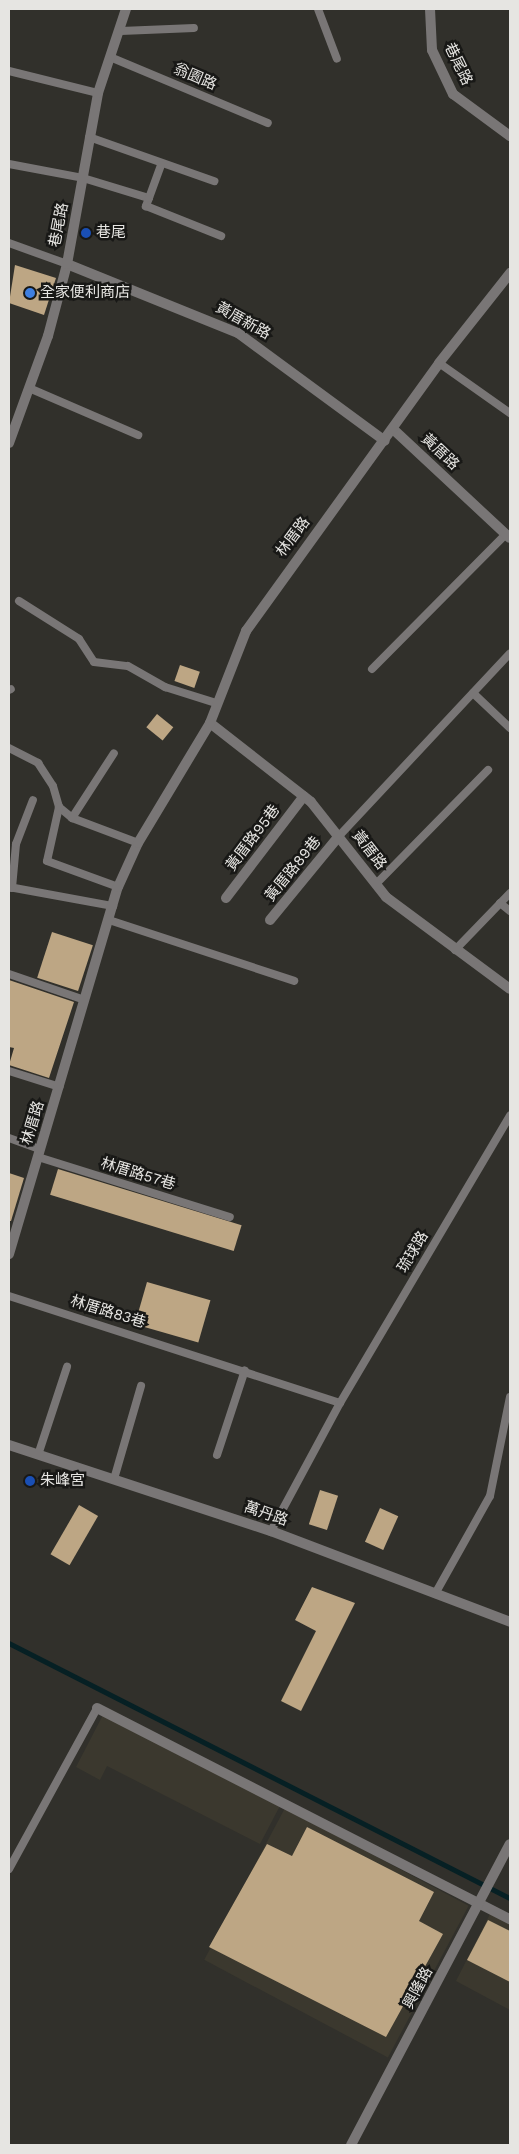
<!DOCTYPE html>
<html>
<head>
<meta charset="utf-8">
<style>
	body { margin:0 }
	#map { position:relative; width:519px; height:2154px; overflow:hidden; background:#31302b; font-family:"Work Sans","Noto Sans TC",sans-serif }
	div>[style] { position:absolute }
	.built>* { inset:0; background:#3b382e; transform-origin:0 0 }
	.stream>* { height:4.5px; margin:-2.25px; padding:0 2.25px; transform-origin:2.25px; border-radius:2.25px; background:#062024 }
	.building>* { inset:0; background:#bda684; transform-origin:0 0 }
	.service>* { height:8px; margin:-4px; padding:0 4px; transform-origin:4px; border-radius:4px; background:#797676 }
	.minor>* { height:10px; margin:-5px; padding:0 5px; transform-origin:5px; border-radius:5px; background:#797676 }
	.tertiary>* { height:10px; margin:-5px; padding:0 5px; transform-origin:5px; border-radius:5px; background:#797676 }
	.dots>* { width:14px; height:14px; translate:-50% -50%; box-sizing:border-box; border:2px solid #181816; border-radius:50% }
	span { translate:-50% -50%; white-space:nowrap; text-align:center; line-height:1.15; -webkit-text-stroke:5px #181816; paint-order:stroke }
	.street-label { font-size:15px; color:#e6e5e2 }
	.poi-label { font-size:15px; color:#e6e5e2 }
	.left { translate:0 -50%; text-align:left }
	.frame { position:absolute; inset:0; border:10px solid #e6e5e2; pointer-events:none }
</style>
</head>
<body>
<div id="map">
	<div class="built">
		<i style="clip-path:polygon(105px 1711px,282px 1802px,260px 1844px,107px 1766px,100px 1780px,76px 1767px)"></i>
		<i style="left:285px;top:1808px;width:208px;height:172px;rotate:28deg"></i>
		<i style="clip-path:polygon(490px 1914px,510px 1924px,510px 2010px,456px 1981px)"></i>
	</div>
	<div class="stream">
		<i style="left:9px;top:1643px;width:562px;rotate:26.98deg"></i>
	</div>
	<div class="building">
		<i style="clip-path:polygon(15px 265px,56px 278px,44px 315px,9px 303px)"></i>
		<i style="left:180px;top:665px;width:21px;height:17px;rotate:19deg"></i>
		<i style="left:157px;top:714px;width:21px;height:17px;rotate:39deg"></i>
		<i style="left:52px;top:932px;width:43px;height:48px;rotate:18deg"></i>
		<i style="clip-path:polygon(9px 980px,74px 1002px,49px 1078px,9px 1065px,14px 1048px,9px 1047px)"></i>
		<i style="left:58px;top:1169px;width:192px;height:27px;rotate:17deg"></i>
		<i style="clip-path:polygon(9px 1173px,24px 1178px,11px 1221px,9px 1221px)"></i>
		<i style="left:147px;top:1282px;width:66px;height:44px;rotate:16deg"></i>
		<i style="left:320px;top:1490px;width:19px;height:36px;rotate:18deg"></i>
		<i style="left:79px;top:1505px;width:22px;height:57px;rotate:30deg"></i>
		<i style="left:380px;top:1508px;width:20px;height:37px;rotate:24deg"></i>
		<i style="clip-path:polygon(312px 1587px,355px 1603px,301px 1711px,281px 1701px,316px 1631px,295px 1620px)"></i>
		<i style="clip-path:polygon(307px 1827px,434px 1892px,419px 1921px,443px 1934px,386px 2037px,209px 1947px,267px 1844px,292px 1856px)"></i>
		<i style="clip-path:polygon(488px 1920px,510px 1931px,510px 1982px,467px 1960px)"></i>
	</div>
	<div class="service">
		<i style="left:318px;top:9px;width:53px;rotate:69.2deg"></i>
		<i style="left:121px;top:31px;width:73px;rotate:-2.4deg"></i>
		<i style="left:110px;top:57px;width:171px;rotate:22.7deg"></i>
		<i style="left:9px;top:71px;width:92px;rotate:13.9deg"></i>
		<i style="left:89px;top:137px;width:133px;rotate:19.4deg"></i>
		<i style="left:9px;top:164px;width:75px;rotate:10.7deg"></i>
		<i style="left:83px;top:178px;width:69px;rotate:16.9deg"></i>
		<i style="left:149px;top:198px;width:9px;rotate:111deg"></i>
		<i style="left:146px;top:206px;width:81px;rotate:21.8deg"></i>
		<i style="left:149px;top:198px;width:35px;rotate:-70deg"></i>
		<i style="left:9px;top:243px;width:62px;rotate:19.9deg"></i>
		<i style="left:439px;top:363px;width:87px;rotate:35.2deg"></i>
		<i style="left:29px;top:388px;width:119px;rotate:23.3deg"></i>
		<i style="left:19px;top:601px;width:71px;rotate:32.3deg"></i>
		<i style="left:79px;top:639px;width:27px;rotate:57deg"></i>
		<i style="left:94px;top:662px;width:34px;rotate:7deg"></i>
		<i style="left:128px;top:666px;width:43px;rotate:29.6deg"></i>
		<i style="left:165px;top:687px;width:53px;rotate:17.4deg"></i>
		<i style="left:372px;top:669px;width:190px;rotate:-45.2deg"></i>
		<i style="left:9px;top:690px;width:2px;rotate:-27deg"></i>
		<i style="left:473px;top:693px;width:51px;rotate:43.4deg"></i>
		<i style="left:9px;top:748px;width:33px;rotate:27deg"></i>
		<i style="left:38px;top:763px;width:27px;rotate:57deg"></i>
		<i style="left:53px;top:786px;width:22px;rotate:74deg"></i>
		<i style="left:59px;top:807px;width:17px;rotate:40deg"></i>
		<i style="left:72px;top:818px;width:71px;rotate:20.7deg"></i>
		<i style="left:59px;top:807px;width:55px;rotate:102.5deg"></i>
		<i style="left:47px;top:861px;width:76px;rotate:20.1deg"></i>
		<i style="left:72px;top:818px;width:77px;rotate:-57.1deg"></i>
		<i style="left:339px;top:836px;width:250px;rotate:-46.9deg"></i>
		<i style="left:376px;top:884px;width:160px;rotate:-45.5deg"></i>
		<i style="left:9px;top:887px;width:106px;rotate:10.4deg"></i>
		<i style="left:12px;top:888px;width:44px;rotate:-84.8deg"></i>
		<i style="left:16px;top:844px;width:47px;rotate:-68.9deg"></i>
		<i style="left:500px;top:903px;width:13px;rotate:39deg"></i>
		<i style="left:109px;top:920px;width:195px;rotate:18.2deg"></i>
		<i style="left:455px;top:950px;width:79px;rotate:-46deg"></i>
		<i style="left:9px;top:974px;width:80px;rotate:18.9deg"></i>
		<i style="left:9px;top:1071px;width:53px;rotate:17.4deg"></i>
		<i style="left:9px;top:1138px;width:33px;rotate:20deg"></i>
		<i style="left:38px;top:1157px;width:201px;rotate:17.4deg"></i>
		<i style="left:9px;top:1296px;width:348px;rotate:17.9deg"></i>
		<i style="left:38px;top:1455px;width:93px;rotate:-71.8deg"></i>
		<i style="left:217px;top:1455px;width:89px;rotate:-71.8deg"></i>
		<i style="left:114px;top:1479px;width:97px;rotate:-73.8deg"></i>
		<i style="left:271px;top:1531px;width:145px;rotate:-61.7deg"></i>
		<i style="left:340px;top:1403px;width:334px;rotate:-59.4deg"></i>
		<i style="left:435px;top:1594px;width:112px;rotate:-60.7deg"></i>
		<i style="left:490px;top:1496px;width:101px;rotate:-78.6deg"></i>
		<i style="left:9px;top:1869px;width:183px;rotate:-61.3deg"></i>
	</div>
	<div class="minor">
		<i style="left:67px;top:264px;width:184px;rotate:22deg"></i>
		<i style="left:238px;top:333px;width:182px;rotate:36.3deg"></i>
		<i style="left:394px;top:430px;width:158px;rotate:43deg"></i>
		<i style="left:9px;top:443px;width:114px;rotate:-70deg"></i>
		<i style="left:48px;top:336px;width:74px;rotate:-75.2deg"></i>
		<i style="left:67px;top:264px;width:174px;rotate:-79.7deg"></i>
		<i style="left:98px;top:93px;width:89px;rotate:-71.6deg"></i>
		<i style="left:210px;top:723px;width:128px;rotate:38deg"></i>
		<i style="left:311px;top:802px;width:121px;rotate:51.7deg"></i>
		<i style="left:386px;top:897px;width:154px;rotate:36.6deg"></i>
		<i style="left:226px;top:898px;width:128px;rotate:-52.6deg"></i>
		<i style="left:270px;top:920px;width:109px;rotate:-50.6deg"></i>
		<i style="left:97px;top:1708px;width:464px;rotate:27.1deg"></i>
		<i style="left:351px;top:2145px;width:340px;rotate:-62.2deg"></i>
	</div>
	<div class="tertiary">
		<i style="left:430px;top:9px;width:41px;rotate:87.2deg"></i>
		<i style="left:432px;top:50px;width:49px;rotate:64.5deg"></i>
		<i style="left:453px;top:94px;width:71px;rotate:36.4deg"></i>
		<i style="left:9px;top:1254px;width:383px;rotate:-73.5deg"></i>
		<i style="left:118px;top:887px;width:48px;rotate:-65.6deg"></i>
		<i style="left:138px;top:843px;width:140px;rotate:-59deg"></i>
		<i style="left:210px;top:723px;width:99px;rotate:-68.6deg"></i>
		<i style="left:246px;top:631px;width:330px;rotate:-54.2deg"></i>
		<i style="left:439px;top:363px;width:115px;rotate:-51.7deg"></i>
		<i style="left:9px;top:1445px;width:276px;rotate:18.2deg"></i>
		<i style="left:271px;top:1531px;width:256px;rotate:20.8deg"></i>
	</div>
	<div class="dots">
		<i style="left:86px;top:233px;background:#1a4fb4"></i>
		<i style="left:30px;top:293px;background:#3f7fe0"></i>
		<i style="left:30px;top:1481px;background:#1a4fb4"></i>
	</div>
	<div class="street-label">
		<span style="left:458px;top:64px;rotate:64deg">巷尾路</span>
		<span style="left:195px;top:77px;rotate:23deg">翁園路</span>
		<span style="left:59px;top:225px;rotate:-79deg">巷尾路</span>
		<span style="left:243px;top:321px;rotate:29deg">黃厝新路</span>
		<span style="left:440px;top:452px;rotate:43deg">黃厝路</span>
		<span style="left:293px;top:537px;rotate:-53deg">林厝路</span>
		<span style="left:253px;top:838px;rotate:-53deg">黃厝路95巷</span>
		<span style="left:369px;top:850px;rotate:52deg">黃厝路</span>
		<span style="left:293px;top:869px;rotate:-51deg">黃厝路89巷</span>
		<span style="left:33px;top:1123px;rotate:-73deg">林厝路</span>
		<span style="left:138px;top:1174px;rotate:17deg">林厝路57巷</span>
		<span style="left:413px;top:1252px;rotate:-59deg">琉球路</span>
		<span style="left:108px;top:1312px;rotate:17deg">林厝路83巷</span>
		<span style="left:266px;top:1514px;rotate:19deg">萬丹路</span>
		<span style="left:418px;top:1988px;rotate:-62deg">興隆路</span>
	</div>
	<div class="poi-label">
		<span class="left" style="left:96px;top:233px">巷尾</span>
		<span class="left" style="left:40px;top:293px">全家便利商店</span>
		<span class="left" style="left:40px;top:1481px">朱峰宮</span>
	</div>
	<div class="frame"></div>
</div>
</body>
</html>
